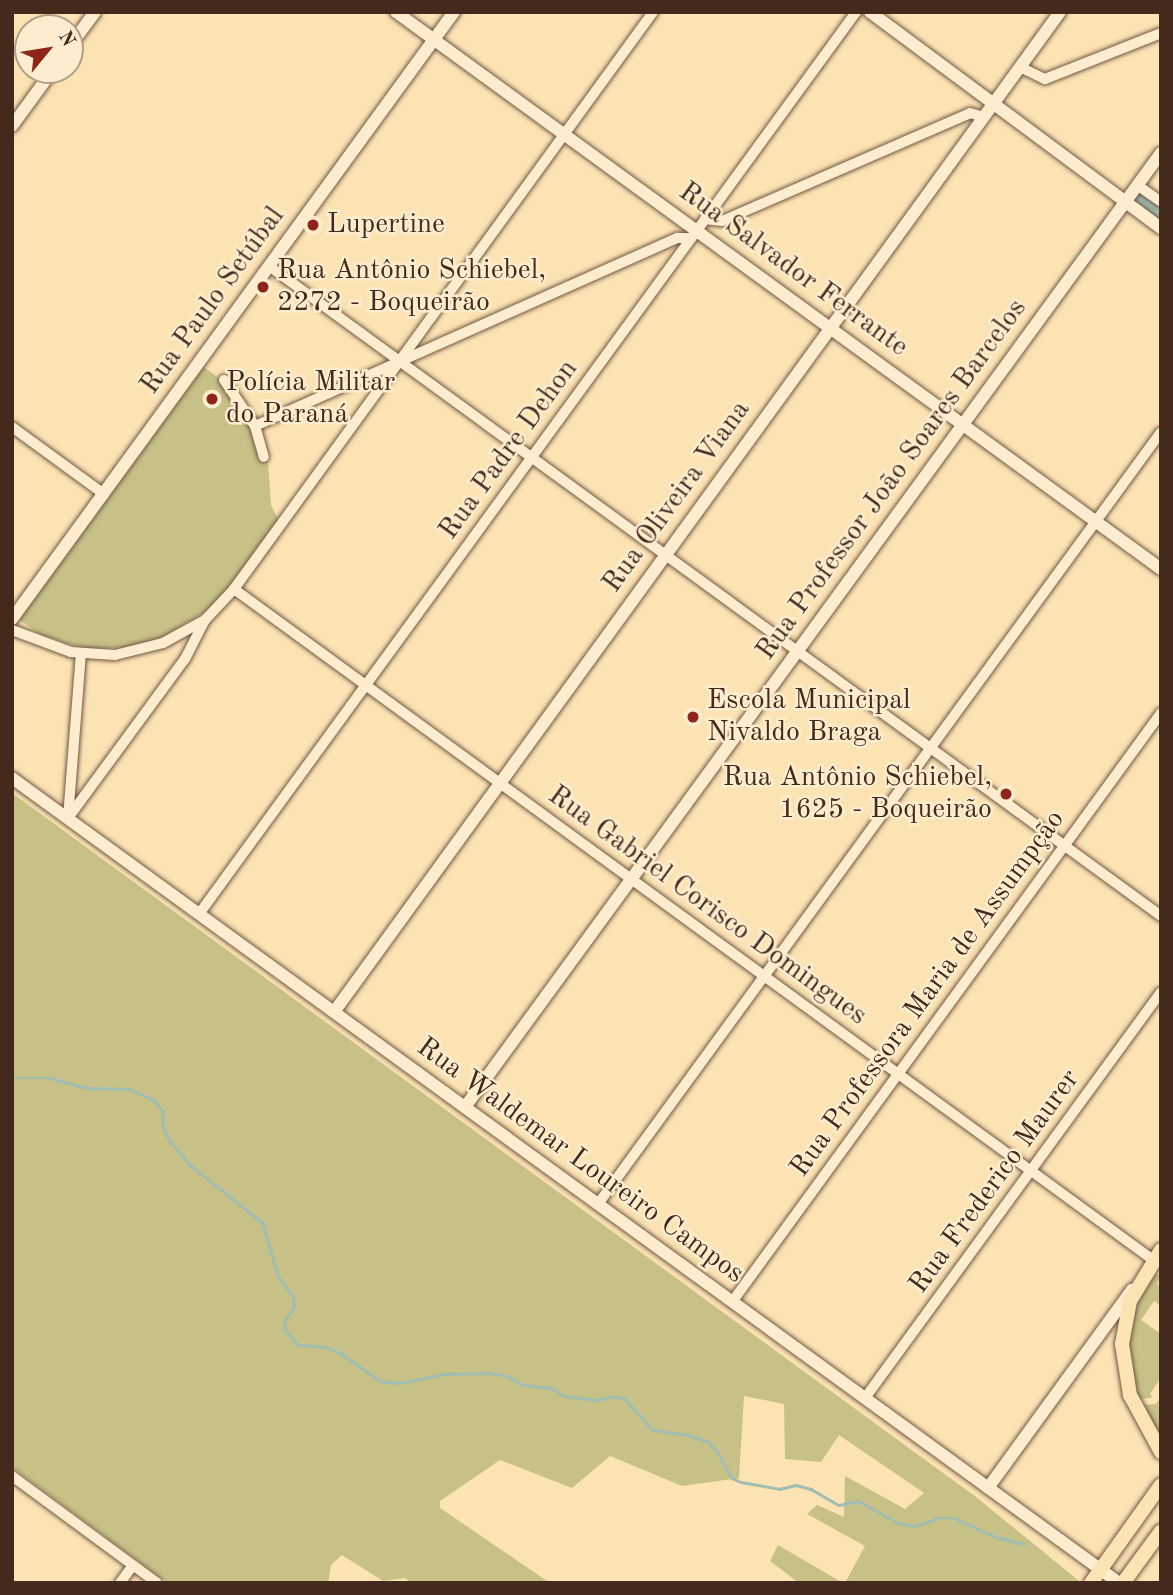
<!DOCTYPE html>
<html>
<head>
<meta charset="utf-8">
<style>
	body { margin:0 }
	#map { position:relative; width:1173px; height:1595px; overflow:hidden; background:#fce3b4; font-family:"Old Standard TT",serif }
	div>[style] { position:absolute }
	.green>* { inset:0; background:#c7c187 }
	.stream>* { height:2.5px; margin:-1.25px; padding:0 1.25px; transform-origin:1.25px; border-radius:1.25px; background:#a0bdb2 }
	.river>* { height:16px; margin:-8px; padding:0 8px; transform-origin:8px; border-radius:8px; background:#a0bdb2 }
	.roads { filter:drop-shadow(0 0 2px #725843) drop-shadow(0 0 2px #725843) }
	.street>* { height:10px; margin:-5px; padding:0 5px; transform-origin:5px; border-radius:5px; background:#fdedce }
	.secondary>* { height:12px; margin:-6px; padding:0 6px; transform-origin:6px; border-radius:6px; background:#fdedce }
	.primary>* { height:14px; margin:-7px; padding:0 7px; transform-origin:7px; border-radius:7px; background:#fce3b4 }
	.dots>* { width:19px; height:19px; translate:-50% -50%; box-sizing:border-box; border:4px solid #fdedce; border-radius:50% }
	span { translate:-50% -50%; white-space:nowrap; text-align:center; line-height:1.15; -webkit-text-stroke:5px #fdedce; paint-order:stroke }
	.poi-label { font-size:28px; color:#442a1d }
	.left { translate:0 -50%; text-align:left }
	.right { translate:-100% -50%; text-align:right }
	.street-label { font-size:28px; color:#442a1d }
	.frame { position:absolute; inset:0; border:14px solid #442a1d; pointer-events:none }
	.north { position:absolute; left:14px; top:14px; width:70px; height:70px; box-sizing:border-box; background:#fdedce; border:2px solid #b39f87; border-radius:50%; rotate:60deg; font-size:19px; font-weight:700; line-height:28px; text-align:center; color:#442a1d }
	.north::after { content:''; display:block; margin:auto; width:24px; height:32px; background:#8f2418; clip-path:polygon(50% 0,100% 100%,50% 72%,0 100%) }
</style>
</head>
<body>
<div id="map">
	<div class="green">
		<i style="clip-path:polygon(204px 367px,224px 382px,234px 395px,259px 443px,262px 461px,268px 461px,271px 505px,279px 521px,213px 607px,162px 637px,133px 647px,85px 649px,42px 635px,19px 620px)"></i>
		<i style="clip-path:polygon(12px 793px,976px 1497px,1079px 1581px,1078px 1583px,845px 1583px,865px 1546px,807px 1514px,817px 1505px,844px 1517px,845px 1476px,905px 1509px,924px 1493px,839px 1435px,821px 1462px,785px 1459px,784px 1404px,744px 1396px,739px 1478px,682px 1486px,610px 1456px,572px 1488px,500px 1460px,440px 1501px,440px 1508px,550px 1583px,411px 1583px,405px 1578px,383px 1581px,342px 1555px,331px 1565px,328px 1583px,168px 1583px,12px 1467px)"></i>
		<i style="clip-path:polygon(1157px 1274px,1161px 1276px,1157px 1284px,1161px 1287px,1161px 1306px,1154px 1301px,1141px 1320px,1161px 1334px,1161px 1378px,1150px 1394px,1153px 1397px,1143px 1399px,1138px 1397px,1126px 1365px,1132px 1309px,1150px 1279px)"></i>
		<i style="clip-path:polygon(1161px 1398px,1161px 1443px,1142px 1405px,1155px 1404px)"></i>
		<i style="clip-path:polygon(778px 1545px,843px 1583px,799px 1583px,770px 1561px)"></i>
	</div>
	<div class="stream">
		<i style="left:12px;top:1078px;width:38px"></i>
		<i style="left:50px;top:1078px;width:39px;rotate:15deg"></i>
		<i style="left:88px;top:1088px;width:41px;rotate:1.4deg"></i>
		<i style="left:129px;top:1089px;width:27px;rotate:24deg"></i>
		<i style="left:154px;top:1100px;width:14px;rotate:51deg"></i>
		<i style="left:163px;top:1111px;width:15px;rotate:90deg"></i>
		<i style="left:163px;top:1126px;width:17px;rotate:65deg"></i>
		<i style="left:170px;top:1141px;width:30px;rotate:50deg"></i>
		<i style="left:189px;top:1164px;width:95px;rotate:38.6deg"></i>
		<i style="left:263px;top:1223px;width:55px;rotate:74.2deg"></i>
		<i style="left:278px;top:1276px;width:26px;rotate:53deg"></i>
		<i style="left:294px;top:1297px;width:11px;rotate:90deg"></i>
		<i style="left:294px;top:1308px;width:16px;rotate:125deg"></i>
		<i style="left:285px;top:1321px;width:10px;rotate:84deg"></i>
		<i style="left:286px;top:1331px;width:18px;rotate:49deg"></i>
		<i style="left:298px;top:1345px;width:28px;rotate:4deg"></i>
		<i style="left:326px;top:1347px;width:17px;rotate:24deg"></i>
		<i style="left:342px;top:1354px;width:47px;rotate:35.4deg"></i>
		<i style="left:380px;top:1381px;width:20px;rotate:6deg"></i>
		<i style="left:400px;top:1383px;width:45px;rotate:-11.6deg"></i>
		<i style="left:444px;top:1374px;width:45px;rotate:-1.3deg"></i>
		<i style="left:489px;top:1373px;width:18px;rotate:9deg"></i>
		<i style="left:507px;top:1376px;width:18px;rotate:29deg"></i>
		<i style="left:523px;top:1385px;width:28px;rotate:6deg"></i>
		<i style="left:551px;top:1388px;width:16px;rotate:30deg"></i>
		<i style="left:565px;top:1396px;width:34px;rotate:7deg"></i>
		<i style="left:599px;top:1400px;width:15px;rotate:-16deg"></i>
		<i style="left:613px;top:1396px;width:12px;rotate:14deg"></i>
		<i style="left:625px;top:1399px;width:42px;rotate:47.9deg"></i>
		<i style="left:653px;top:1430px;width:34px;rotate:8deg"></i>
		<i style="left:687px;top:1435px;width:21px;rotate:17deg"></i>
		<i style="left:707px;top:1441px;width:14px;rotate:45deg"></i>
		<i style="left:717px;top:1451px;width:31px;rotate:61deg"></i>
		<i style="left:732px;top:1478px;width:10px;rotate:24deg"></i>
		<i style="left:741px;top:1482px;width:39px;rotate:10deg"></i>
		<i style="left:779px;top:1489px;width:17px;rotate:-13deg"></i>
		<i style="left:796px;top:1485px;width:16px;rotate:15deg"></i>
		<i style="left:811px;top:1489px;width:32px;rotate:30deg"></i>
		<i style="left:839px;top:1505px;width:20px;rotate:-11deg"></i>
		<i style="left:859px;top:1501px;width:45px;rotate:29.4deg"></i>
		<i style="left:898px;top:1523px;width:17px;rotate:10deg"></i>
		<i style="left:915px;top:1526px;width:24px;rotate:-19deg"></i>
		<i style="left:938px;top:1518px;width:16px"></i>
		<i style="left:954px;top:1518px;width:46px;rotate:24.3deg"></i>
		<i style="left:996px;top:1537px;width:29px;rotate:14deg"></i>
	</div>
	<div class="river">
		<i style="left:1141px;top:200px;width:25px;rotate:37deg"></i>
	</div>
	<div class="roads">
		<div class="street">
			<i style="left:1020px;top:67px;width:28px;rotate:26deg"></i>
			<i style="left:1045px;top:79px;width:125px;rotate:-21.6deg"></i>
			<i style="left:1137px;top:185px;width:29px;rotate:35deg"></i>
			<i style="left:705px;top:219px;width:17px;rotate:7deg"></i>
			<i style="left:722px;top:221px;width:270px;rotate:-23.5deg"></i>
			<i style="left:970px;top:113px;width:15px;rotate:16deg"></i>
			<i style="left:269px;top:266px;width:1104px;rotate:36.08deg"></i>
			<i style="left:224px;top:380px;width:55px;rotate:56deg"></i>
			<i style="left:255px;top:426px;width:32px;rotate:74deg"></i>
			<i style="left:255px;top:426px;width:463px;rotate:-24deg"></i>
			<i style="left:678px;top:238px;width:13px"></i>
			<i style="left:12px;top:427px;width:114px;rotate:36.1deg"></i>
			<i style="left:234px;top:589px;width:1138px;rotate:36.13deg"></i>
			<i style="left:12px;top:630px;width:63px;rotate:20.4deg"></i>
			<i style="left:71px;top:652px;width:44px;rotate:3.9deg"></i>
			<i style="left:115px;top:655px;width:49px;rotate:-14deg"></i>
			<i style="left:163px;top:643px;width:48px;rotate:-28.7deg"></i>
			<i style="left:68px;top:818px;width:197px;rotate:-53.7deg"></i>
			<i style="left:185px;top:659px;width:44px;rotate:-62.9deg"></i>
			<i style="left:205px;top:620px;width:42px;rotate:-46.9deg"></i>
			<i style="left:234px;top:589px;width:713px;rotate:-54.01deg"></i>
			<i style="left:68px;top:818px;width:165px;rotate:-85.5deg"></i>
			<i style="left:199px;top:914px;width:1116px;rotate:-53.93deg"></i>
			<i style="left:598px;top:1204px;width:955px;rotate:-53.9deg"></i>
			<i style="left:732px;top:1302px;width:729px;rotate:-53.93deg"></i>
			<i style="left:865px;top:1398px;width:502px;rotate:-53.91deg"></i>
			<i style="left:12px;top:1476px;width:180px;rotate:36.4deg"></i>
			<i style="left:120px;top:1583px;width:22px;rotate:-54deg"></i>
		</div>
		<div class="secondary">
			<i style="left:396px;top:12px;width:946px;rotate:36.06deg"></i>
			<i style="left:870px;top:12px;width:362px;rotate:36.6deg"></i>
			<i style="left:70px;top:46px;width:42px;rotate:-53.7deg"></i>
			<i style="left:12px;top:126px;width:69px;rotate:-53.8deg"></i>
			<i style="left:12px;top:619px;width:751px;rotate:-53.94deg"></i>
			<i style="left:12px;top:778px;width:1369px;rotate:36.02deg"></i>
			<i style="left:334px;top:1012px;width:1236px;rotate:-54.02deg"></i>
			<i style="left:465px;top:1107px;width:1181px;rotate:-53.89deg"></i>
			<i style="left:988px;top:1488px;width:245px;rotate:-54deg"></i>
		</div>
		<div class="primary">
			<i style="left:1161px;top:1250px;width:60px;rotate:121.3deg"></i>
			<i style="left:1130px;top:1301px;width:44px;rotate:100.5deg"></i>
			<i style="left:1122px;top:1344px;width:52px;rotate:81.1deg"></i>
			<i style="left:1130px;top:1395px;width:65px;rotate:61.5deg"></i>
			<i style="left:1091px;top:1583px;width:120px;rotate:-54.5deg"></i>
			<i style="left:1123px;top:1583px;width:64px;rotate:-53.8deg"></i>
		</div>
	</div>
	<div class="dots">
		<i style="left:313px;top:225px;background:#8f2418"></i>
		<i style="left:263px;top:287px;background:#8f2418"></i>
		<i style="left:212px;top:399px;background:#8f2418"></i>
		<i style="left:693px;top:717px;background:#8f2418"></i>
		<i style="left:1006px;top:794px;background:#8f2418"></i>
	</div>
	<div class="poi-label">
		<span class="left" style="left:327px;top:225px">Lupertine</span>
		<span class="left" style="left:277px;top:287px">Rua Antônio Schiebel,<br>2272 - Boqueirão</span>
		<span class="left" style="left:226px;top:399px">Polícia Militar<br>do Paraná</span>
		<span class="left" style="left:707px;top:717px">Escola Municipal<br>Nivaldo Braga</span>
		<span class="right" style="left:992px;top:794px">Rua Antônio Schiebel,<br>1625 - Boqueirão</span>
	</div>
	<div class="street-label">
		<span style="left:793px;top:270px;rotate:36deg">Rua Salvador Ferrante</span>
		<span style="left:213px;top:301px;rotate:-54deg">Rua Paulo Setúbal</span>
		<span style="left:509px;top:450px;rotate:-54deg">Rua Padre Dehon</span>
		<span style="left:892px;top:480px;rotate:-54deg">Rua Professor João Soares Barcelos</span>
		<span style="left:677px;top:497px;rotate:-54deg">Rua Oliveira Viana</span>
		<span style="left:707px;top:906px;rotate:36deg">Rua Gabriel Corisco Domingues</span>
		<span style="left:928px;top:994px;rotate:-54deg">Rua Professora Maria de Assumpção</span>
		<span style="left:580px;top:1161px;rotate:36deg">Rua Waldemar Loureiro Campos</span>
		<span style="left:995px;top:1182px;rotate:-54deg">Rua Frederico Maurer</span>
	</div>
	<div class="frame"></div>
	<div class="north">N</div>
</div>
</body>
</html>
